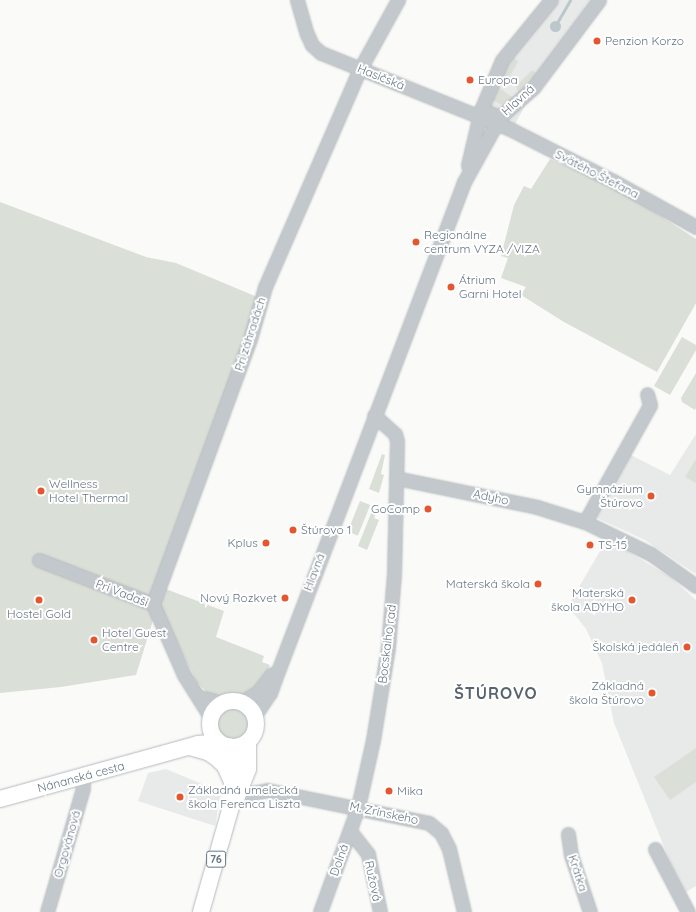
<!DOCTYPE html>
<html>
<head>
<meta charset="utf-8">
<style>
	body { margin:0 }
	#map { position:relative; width:696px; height:912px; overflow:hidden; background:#fafaf8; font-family:Quicksand,sans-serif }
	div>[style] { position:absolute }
	.built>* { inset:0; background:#e8e9e9 }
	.green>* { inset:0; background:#dadfd7; transform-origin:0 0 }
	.round { border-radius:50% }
	.water>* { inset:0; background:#bbc7cb }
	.stream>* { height:3px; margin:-1.5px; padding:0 1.5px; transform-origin:1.5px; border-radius:1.5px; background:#bbc7cb }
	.roads { filter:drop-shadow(0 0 1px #b5babe) drop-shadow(0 0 1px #b5babe) }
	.minor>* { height:13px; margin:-6.5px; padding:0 6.5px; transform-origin:6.5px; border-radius:6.5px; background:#c3c8cc }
	.major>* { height:16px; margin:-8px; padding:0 8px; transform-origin:8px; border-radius:8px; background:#fff }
	.major>.ring { margin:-8px; padding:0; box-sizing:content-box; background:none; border:16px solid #fff; border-radius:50% }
	.dots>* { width:11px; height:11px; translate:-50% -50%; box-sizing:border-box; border:2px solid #fff; border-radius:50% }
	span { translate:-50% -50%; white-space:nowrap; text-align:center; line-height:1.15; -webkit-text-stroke:4px #fff; paint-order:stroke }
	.shield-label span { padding:1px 3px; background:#fff; border:1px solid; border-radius:3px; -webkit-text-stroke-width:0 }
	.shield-label { font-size:11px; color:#657683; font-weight:700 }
	.poi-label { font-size:12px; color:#657683 }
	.left { translate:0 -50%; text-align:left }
	.right { translate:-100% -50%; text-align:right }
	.street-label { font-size:12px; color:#657683 }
	.district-label { font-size:16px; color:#57646e; font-weight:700; letter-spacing:1px }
</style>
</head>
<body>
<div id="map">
	<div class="built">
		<i style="clip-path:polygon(543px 0,604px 0,526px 104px,514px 126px,476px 111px)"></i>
		<i style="clip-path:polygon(696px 434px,696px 574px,645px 540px,595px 517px,629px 454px,670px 475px)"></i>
		<i style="clip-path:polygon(607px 539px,670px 577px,696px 600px,696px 886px,686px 892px,669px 859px,614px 723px,602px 663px,586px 629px,568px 606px)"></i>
		<i style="clip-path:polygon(166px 769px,221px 792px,215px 826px,138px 801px,148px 773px)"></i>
	</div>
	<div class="green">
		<i style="clip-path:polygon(512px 55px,518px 62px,508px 79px,499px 79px)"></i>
		<i style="clip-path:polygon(532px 70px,538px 74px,519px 94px,516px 86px)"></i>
		<i style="clip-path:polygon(496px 85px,514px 99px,504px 106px,492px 100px)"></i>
		<i style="clip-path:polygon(550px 159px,620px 190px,696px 239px,696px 303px,657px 372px,564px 322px,521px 295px,526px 287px,501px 278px,508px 258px,501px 256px,514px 205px,524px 186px,531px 189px)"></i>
		<i style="clip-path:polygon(0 202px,146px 257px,176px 263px,257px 297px,163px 588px,224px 611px,216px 637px,264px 656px,262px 662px,270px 665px,263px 678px,249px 693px,222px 699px,211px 697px,197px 682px,158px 604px,136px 675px,61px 687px,0 693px)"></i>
		<i style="clip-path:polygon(682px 337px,696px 345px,696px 350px,670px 395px,654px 386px)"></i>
		<i style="clip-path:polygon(696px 373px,696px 408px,695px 410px,682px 402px,681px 398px)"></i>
		<i style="clip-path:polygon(382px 454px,385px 455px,381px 474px,384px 475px,379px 493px,369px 489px)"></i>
		<i style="clip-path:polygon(696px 459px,696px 483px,685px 477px)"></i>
		<i style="left:360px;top:501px;width:11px;height:33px;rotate:22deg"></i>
		<i style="clip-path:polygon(374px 506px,378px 508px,374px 518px,379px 520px,367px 550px,358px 546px)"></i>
		<i class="round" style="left:216px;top:707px;width:34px;height:34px"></i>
		<i style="clip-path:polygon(696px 748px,696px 782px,670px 800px,654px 777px)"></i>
	</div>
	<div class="water">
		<i class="round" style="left:549.5px;top:20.5px;width:11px;height:11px"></i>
	</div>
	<div class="stream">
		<i style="left:558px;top:21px;width:24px;rotate:-60deg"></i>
	</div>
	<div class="roads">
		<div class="minor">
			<i style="left:297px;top:0;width:35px;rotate:74deg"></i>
			<i style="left:307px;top:34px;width:12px;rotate:66deg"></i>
			<i style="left:312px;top:45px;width:12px;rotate:42deg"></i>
			<i style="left:321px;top:53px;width:204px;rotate:21.9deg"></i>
			<i style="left:510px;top:129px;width:115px;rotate:26.8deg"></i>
			<i style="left:613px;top:181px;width:95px;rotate:29deg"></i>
			<i style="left:485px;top:111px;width:16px;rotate:22deg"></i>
			<i style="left:500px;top:117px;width:44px;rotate:-41.3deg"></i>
			<i style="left:533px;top:88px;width:110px;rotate:-53.1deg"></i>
			<i style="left:468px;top:165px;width:57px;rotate:-76.7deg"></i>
			<i style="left:481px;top:110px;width:54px;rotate:-67.2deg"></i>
			<i style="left:502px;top:60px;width:77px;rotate:-50.8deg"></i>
			<i style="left:396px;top:478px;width:144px;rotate:11.6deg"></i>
			<i style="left:537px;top:507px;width:50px;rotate:17.4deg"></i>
			<i style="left:585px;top:522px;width:73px;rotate:25.9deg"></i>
			<i style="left:651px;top:554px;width:55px;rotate:35.4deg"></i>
			<i style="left:585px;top:522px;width:134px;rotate:-60.9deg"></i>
			<i style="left:650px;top:405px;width:11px;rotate:-105deg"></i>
			<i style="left:39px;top:560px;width:122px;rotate:21.1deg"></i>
			<i style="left:153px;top:604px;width:77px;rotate:66.4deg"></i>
			<i style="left:184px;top:675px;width:51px;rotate:57.9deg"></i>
			<i style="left:153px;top:604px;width:282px;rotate:-69.9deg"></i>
			<i style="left:250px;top:339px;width:54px;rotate:-73.9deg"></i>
			<i style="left:265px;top:287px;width:238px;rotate:-66.5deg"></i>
			<i style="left:360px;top:69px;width:79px;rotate:-61.2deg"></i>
			<i style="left:200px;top:697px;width:23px;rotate:15deg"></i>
			<i style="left:242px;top:702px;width:19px;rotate:-32deg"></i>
			<i style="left:258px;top:692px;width:23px;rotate:-52deg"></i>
			<i style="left:255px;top:715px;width:27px;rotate:-56deg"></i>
			<i style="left:270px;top:693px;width:15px;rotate:-70deg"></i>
			<i style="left:275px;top:679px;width:532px;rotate:-69.18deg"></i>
			<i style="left:464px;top:182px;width:66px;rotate:-61.1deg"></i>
			<i style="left:240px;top:795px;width:27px;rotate:-10deg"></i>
			<i style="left:267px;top:790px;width:165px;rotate:11.5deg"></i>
			<i style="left:429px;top:823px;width:16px;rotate:40deg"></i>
			<i style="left:441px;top:833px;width:18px;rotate:63deg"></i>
			<i style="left:449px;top:849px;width:65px;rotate:76.6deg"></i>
			<i style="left:350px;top:831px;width:29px;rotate:52deg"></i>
			<i style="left:368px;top:854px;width:59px;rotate:78.3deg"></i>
			<i style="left:568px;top:834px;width:21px;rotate:82deg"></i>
			<i style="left:571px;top:855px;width:60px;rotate:71.6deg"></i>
			<i style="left:655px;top:849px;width:71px;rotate:62.4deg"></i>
			<i style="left:47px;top:912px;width:129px;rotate:-73.8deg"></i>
			<i style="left:83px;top:788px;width:13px;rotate:-90deg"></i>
			<i style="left:320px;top:912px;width:112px;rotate:-70.1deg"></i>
			<i style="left:358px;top:807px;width:69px;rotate:-77.4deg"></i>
			<i style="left:373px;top:740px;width:94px;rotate:-80.8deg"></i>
			<i style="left:388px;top:647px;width:73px;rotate:-85.3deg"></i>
			<i style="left:394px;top:574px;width:133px;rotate:-88.7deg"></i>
			<i style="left:397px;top:441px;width:7px;rotate:-106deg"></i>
			<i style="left:395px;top:434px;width:28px;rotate:-138deg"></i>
		</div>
		<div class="major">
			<i class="ring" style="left:210px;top:701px;width:30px;height:30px"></i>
			<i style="left:190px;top:747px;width:19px;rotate:16deg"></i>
			<i style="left:208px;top:752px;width:12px;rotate:35deg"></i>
			<i style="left:218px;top:759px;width:10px;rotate:45deg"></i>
			<i style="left:225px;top:766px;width:17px;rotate:66deg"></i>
			<i style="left:0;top:799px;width:205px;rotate:-15.5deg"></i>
			<i style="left:198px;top:744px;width:21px;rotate:-5deg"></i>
			<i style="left:236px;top:799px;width:32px;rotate:-68deg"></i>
			<i style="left:248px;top:769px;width:27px;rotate:-90deg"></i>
			<i style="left:201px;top:912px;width:109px;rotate:-74.1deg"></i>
			<i style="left:231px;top:807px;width:37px;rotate:-84deg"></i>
			<i style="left:235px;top:770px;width:24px;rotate:-102deg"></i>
		</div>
	</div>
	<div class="dots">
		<i style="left:597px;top:41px;background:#e4572e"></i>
		<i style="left:470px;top:80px;background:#e4572e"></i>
		<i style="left:416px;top:242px;background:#e4572e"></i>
		<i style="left:451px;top:287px;background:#e4572e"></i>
		<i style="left:41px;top:491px;background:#e4572e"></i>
		<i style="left:651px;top:496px;background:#e4572e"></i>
		<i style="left:428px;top:509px;background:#e4572e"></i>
		<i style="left:293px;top:530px;background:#e4572e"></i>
		<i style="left:266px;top:543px;background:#e4572e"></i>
		<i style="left:590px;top:545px;background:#e4572e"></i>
		<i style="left:538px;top:584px;background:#e4572e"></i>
		<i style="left:285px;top:598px;background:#e4572e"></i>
		<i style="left:39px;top:600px;background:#e4572e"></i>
		<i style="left:632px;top:600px;background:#e4572e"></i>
		<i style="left:94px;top:640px;background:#e4572e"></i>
		<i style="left:687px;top:647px;background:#e4572e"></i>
		<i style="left:652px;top:693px;background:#e4572e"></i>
		<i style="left:389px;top:791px;background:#e4572e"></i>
		<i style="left:180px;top:797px;background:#e4572e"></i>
	</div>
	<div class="shield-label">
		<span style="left:216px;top:859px">76</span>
	</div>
	<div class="poi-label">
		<span class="left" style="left:605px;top:41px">Penzion Korzo</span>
		<span class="left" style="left:478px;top:80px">Europa</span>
		<span class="left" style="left:424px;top:242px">Regionálne<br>centrum VYZA /VIZA</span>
		<span class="left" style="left:459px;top:287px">Átrium<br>Garni Hotel</span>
		<span class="left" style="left:49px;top:491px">Wellness<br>Hotel Thermal</span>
		<span class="right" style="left:643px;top:496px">Gymnázium<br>Štúrovo</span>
		<span class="right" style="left:420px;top:509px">GoComp</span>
		<span class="left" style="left:301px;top:530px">Štúrovo 1</span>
		<span class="right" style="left:258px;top:543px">Kplus</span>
		<span class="left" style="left:598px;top:545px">TS-15</span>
		<span class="right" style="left:530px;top:584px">Materská škola</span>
		<span class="right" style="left:624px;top:600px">Materská<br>škola ADYHO</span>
		<span class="right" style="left:277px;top:598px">Nový Rozkvet</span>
		<span style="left:39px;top:614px">Hostel Gold</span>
		<span class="left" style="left:102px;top:640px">Hotel Guest<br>Centre</span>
		<span class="right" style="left:679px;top:647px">Školská jedáleň</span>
		<span class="right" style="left:644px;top:693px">Základná<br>škola Štúrovo</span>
		<span class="left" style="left:188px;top:797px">Základná umelecká<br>škola Ferenca Liszta</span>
		<span class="left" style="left:397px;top:791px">Mika</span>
	</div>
	<div class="street-label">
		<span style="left:381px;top:77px;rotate:22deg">Hasičská</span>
		<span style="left:518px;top:100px;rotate:-42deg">Hlavná</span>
		<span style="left:597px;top:174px;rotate:27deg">Svätého Štefana</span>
		<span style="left:250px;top:334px;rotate:-72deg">Pri záhradách</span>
		<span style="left:491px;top:497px;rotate:12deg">Adyho</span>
		<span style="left:314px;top:572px;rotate:-69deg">Hlavná</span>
		<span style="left:122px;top:593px;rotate:21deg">Pri Vadaši</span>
		<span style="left:387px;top:644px;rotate:-83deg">Bocskaiho rad</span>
		<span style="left:81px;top:777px;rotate:-15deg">Nánanská cesta</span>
		<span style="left:384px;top:813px;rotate:12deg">M. Zrínskeho</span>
		<span style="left:67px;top:844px;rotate:-74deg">Orgovánová</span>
		<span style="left:339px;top:860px;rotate:-70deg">Dolná</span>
		<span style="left:578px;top:873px;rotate:72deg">Krátka</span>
		<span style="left:373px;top:881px;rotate:78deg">Ružová</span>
	</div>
	<div class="district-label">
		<span style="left:496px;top:693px">ŠTÚROVO</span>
	</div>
</div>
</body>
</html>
